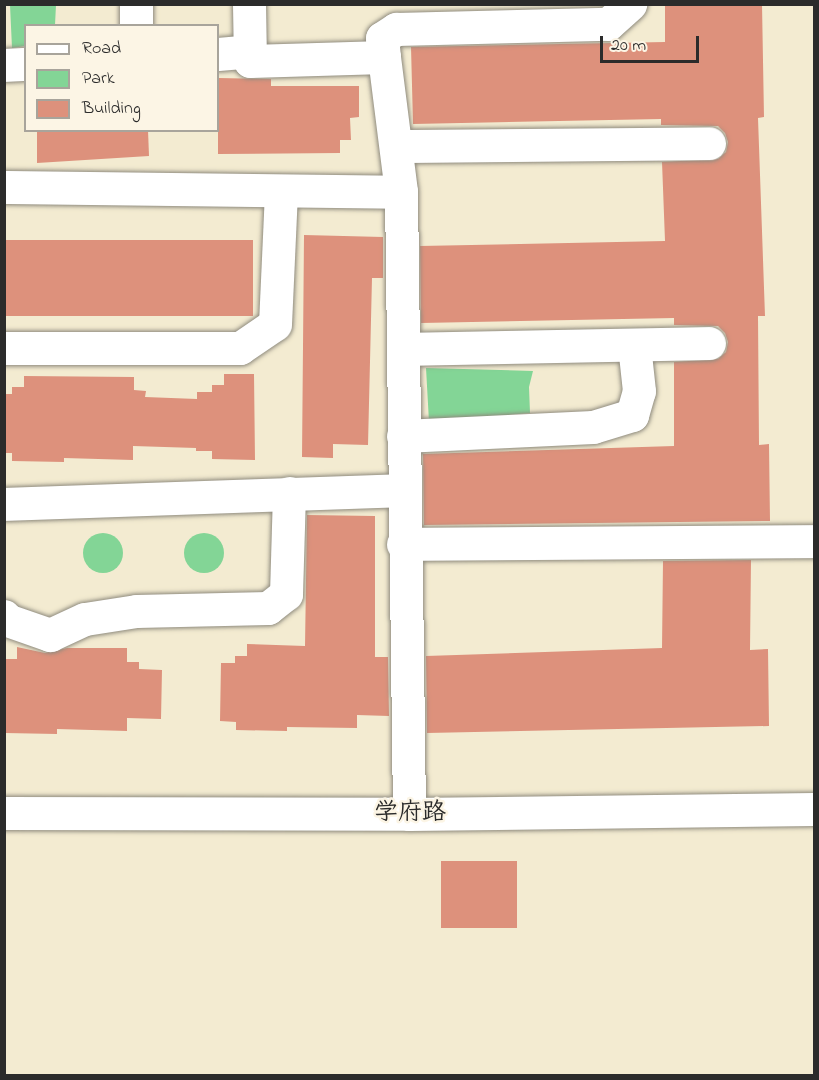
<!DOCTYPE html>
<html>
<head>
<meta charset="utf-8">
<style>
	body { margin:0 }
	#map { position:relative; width:819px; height:1080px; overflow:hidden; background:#f3ebd1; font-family:"Indie Flower","LXGW WenKai TC",sans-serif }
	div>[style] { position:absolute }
	.green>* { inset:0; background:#83d596 }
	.round { border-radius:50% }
	.building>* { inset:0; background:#dd917c; transform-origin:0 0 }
	.roads { filter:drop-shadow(0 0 2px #8f8b7e) drop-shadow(0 0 2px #8f8b7e) }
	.minor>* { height:33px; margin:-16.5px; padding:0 16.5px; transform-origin:16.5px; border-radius:16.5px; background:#fff }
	span { translate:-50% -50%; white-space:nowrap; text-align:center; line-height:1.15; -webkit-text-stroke:5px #fcf5e5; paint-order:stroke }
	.street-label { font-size:24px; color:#2b2b2b }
	.frame { position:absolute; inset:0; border:6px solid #2b2b2b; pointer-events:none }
	.legend { position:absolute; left:24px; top:24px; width:195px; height:108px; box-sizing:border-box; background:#fcf5e5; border:2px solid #a8a49b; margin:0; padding:8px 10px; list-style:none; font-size:18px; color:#2b2b2b }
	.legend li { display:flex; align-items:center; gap:12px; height:30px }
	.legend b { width:30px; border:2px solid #a8a49b }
	.scale { position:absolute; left:600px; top:36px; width:99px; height:27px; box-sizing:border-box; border:3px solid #2b2b2b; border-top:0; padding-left:8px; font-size:18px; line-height:21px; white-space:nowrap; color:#2b2b2b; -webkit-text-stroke:4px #fcf5e5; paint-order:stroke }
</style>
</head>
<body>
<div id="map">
	<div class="green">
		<i style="clip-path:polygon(10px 5px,56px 5px,55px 25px,26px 26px,25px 46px,12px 48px)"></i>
		<i style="clip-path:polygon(426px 368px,533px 371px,529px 387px,530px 413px,429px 422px)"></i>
		<i class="round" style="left:184px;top:533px;width:40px;height:40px"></i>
		<i class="round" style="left:83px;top:533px;width:40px;height:40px"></i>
	</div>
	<div class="building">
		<i style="clip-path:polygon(665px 4px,762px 4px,764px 117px,758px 118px,765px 316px,758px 316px,759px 445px,769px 444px,770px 521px,424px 525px,423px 454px,674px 446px,674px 362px,718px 359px,726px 352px,728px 342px,725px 333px,718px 326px,674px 325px,674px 318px,421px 323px,420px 246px,665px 241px,662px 162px,718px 159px,726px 152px,728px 142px,725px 133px,718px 126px,661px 125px,661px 119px,413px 124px,411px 47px,665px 42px)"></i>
		<i style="clip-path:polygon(218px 78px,271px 79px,271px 86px,359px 86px,359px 117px,350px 118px,351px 140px,340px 140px,340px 153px,218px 154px)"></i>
		<i style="clip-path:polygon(37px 130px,148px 130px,149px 156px,37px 163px)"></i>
		<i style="clip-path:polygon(304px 235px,383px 237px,383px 278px,372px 278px,368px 445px,333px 444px,333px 458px,302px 457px)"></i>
		<i style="left:253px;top:240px;width:76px;height:249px;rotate:90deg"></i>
		<i style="clip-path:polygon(224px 374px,254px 374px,255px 460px,212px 459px,212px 451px,196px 451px,196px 448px,133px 446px,133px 460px,64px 458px,64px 462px,12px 461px,12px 453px,4px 453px,4px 394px,12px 394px,12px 387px,24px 387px,24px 376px,134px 377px,134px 390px,146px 391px,145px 397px,197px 399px,197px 392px,212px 392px,212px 385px,224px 385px)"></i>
		<i style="clip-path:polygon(307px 515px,375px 516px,375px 657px,388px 657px,389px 716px,357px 715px,357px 728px,287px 727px,287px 731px,236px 730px,236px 722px,220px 721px,221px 663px,235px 663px,235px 656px,247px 656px,247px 644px,305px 646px)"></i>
		<i style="clip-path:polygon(751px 560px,750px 650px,768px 649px,769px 726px,427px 733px,426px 656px,662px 648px,663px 561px)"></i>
		<i style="clip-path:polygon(17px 647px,45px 653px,67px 648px,127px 648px,127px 662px,139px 662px,139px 669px,162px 670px,161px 719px,127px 718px,127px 731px,57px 729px,57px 734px,5px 733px,5px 659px,17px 659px)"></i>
		<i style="left:441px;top:861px;width:76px;height:67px"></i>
	</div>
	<div class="roads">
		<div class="minor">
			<i style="left:136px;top:4px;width:22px;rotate:90deg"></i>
			<i style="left:249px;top:4px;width:57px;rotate:89deg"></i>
			<i style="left:250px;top:61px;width:134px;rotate:-1.7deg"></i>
			<i style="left:384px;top:57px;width:136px;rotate:82.8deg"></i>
			<i style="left:401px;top:192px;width:622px;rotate:89.26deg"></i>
			<i style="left:218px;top:54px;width:32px;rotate:-5deg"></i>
			<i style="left:384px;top:57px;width:19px;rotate:-96deg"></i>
			<i style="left:382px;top:38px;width:17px;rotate:-33deg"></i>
			<i style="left:396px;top:29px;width:212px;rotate:-1.4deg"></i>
			<i style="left:608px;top:24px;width:30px;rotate:-42deg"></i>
			<i style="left:4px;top:65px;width:22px;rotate:-3deg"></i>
			<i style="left:396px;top:146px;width:313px;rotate:-0.5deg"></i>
			<i style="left:4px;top:187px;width:397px;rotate:0.7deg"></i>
			<i style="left:4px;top:348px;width:236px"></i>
			<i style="left:240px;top:348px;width:42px;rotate:-34.4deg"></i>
			<i style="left:275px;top:324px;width:133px;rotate:-87.4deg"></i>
			<i style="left:404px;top:349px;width:305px;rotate:-1.1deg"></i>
			<i style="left:403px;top:436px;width:190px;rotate:-2.7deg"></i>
			<i style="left:593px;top:427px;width:41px;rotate:-17.1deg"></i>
			<i style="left:632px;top:415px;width:25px;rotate:-74deg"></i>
			<i style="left:639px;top:391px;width:46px;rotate:-96.2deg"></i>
			<i style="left:4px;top:504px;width:400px;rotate:-2deg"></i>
			<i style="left:403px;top:544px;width:411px;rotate:-0.4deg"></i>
			<i style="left:4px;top:616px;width:5px;rotate:53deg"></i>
			<i style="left:7px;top:620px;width:46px;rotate:19.2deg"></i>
			<i style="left:50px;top:635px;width:38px;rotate:-25deg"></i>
			<i style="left:85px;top:619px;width:52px;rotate:-8.9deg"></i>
			<i style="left:136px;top:611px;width:132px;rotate:-1.3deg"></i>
			<i style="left:268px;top:608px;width:23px;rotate:-38deg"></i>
			<i style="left:286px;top:594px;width:101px;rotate:-88.3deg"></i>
			<i style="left:4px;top:813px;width:405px;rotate:0.1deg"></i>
			<i style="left:409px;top:814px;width:405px;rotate:-0.7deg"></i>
		</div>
	</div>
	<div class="street-label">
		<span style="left:410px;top:814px">学府路</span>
	</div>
	<div class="frame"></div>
	<ul class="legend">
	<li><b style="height:8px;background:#fff"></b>Road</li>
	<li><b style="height:16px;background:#83d596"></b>Park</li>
	<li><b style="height:16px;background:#dd917c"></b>Building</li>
	</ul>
	<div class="scale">20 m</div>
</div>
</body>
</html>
